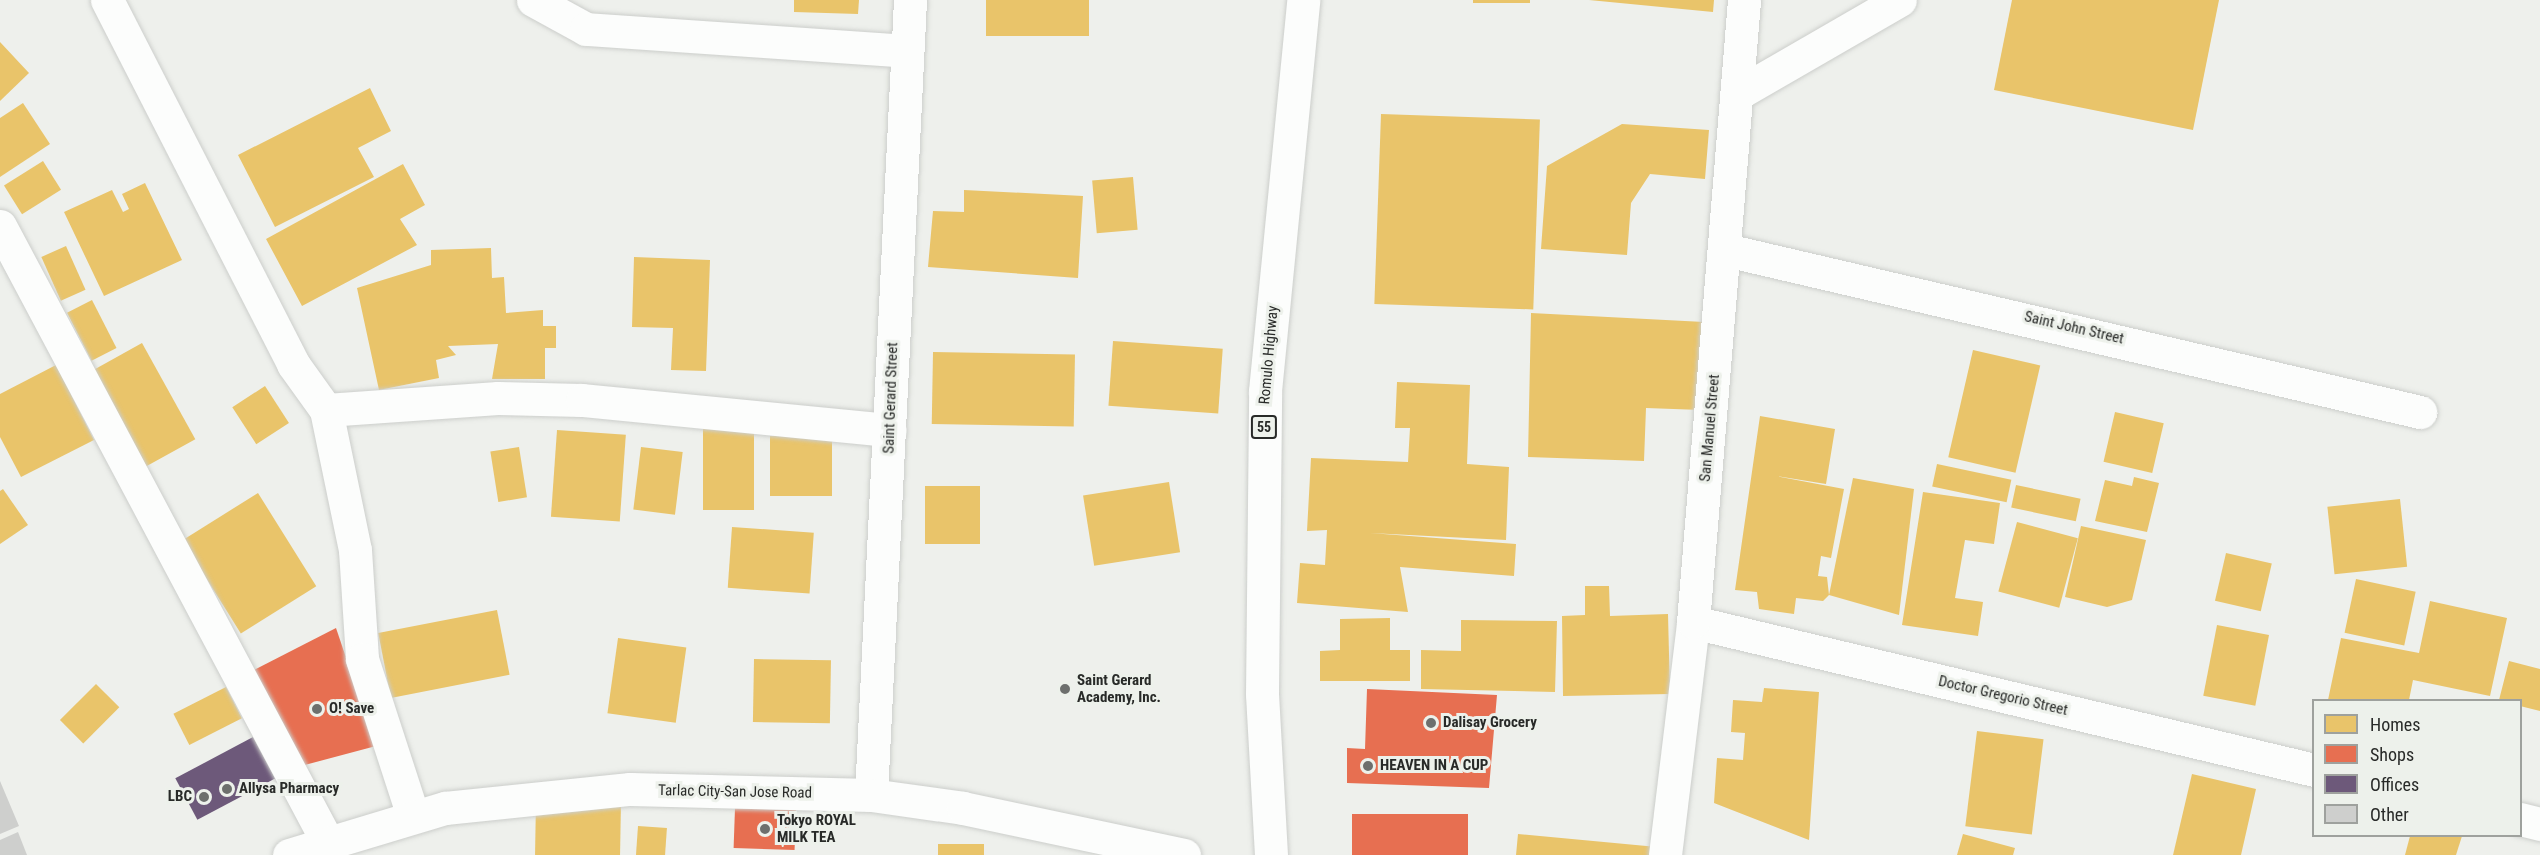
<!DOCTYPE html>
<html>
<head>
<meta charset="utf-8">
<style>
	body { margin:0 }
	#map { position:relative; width:2540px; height:855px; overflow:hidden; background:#eef0ec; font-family:"Roboto Condensed",sans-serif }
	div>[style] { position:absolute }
	.homes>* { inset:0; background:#e9c46a; transform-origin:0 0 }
	.shops>* { inset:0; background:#e76f51; transform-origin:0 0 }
	.offices>* { inset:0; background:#6d597a; transform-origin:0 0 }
	.building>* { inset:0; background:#cecfcd }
	.roads { filter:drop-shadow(0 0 2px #cccecb) drop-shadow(0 0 2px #cccecb) }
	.minor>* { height:33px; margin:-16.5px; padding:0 16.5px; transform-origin:16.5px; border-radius:16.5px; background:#fcfdfc }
	.major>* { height:33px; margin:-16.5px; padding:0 16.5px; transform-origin:16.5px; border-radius:16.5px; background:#fcfdfc }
	.highway>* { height:33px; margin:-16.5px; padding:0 16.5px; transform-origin:16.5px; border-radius:16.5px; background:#fcfdfc }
	.dots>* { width:16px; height:16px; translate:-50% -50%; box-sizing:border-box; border:3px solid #edf1eb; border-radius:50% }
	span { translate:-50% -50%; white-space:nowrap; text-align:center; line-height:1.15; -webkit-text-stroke:6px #edf1eb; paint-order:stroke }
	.shield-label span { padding:2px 4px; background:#edf1eb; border:2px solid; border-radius:4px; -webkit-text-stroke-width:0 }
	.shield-label { font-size:14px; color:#282a28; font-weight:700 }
	.street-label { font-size:15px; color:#282a28 }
	.poi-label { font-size:15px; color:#282a28; font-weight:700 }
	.left { translate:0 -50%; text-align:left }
	.right { translate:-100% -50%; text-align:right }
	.legend { position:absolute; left:2312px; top:699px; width:210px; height:138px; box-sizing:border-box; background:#edf1eb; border:2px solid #9ea19d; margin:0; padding:8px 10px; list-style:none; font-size:18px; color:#282a28 }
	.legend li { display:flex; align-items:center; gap:12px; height:30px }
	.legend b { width:30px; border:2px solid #9ea19d }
</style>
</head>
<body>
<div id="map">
	<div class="homes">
		<i style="clip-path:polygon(794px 0,859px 0,858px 14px,794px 12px)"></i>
		<i style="left:986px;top:0;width:103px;height:36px"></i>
		<i style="left:1473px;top:0;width:57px;height:3px"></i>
		<i style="clip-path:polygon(1589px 0,1714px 0,1713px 12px)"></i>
		<i style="clip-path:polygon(2012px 0,2219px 0,2193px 130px,1994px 90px)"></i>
		<i style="clip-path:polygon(0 42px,29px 73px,0 101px)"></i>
		<i style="clip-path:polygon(370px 88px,391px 131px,358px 148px,374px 177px,275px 227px,238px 155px)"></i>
		<i style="clip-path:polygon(23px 103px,50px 144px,0 177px,0 118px)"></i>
		<i style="left:1381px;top:114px;width:159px;height:190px;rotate:2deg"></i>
		<i style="clip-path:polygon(1622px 124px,1709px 130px,1705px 179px,1650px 174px,1631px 203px,1627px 255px,1541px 249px,1547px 166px)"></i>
		<i style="left:43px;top:161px;width:34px;height:46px;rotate:58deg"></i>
		<i style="clip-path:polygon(403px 164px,425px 205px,400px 219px,417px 245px,302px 306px,266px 239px)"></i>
		<i style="left:1133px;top:177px;width:53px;height:41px;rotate:85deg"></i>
		<i style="clip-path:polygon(145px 183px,182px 260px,104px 296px,64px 212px,112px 190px,123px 212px,129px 209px,122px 194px)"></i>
		<i style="clip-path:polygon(964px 190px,1083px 196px,1078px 278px,928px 267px,933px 211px,964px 212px)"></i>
		<i style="left:66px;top:246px;width:48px;height:27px;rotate:66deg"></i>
		<i style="clip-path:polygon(491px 248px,492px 278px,504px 277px,506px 313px,543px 310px,543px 326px,556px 326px,556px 348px,545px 348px,545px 379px,492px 379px,498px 344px,448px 346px,456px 355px,436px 360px,439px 378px,379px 390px,357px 288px,431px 265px,431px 250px)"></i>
		<i style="clip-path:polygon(634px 257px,710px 260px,706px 371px,671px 370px,673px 328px,632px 327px)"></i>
		<i style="left:92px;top:300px;width:54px;height:28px;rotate:63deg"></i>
		<i style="clip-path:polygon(1531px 313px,1704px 322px,1701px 410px,1646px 408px,1644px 461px,1528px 457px)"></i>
		<i style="left:1113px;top:341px;width:110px;height:65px;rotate:4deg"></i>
		<i style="left:142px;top:343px;width:110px;height:56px;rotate:61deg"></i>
		<i style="left:1973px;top:350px;width:69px;height:110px;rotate:13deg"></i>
		<i style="left:933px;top:352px;width:142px;height:72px;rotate:1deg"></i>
		<i style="clip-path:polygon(56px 365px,94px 440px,21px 477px,0 437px,0 394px)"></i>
		<i style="clip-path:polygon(1397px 382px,1470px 385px,1467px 464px,1509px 467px,1506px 540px,1370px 533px,1516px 544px,1514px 576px,1400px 567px,1408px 612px,1297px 603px,1300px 563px,1325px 565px,1327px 530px,1307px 531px,1311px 458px,1408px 462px,1410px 428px,1395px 428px)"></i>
		<i style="left:265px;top:386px;width:44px;height:39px;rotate:57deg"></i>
		<i style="left:2115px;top:412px;width:50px;height:51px;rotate:13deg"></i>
		<i style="clip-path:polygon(1760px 416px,1835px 429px,1826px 484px,1776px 476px,1844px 489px,1831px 558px,1821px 556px,1818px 576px,1827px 577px,1829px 595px,1823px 601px,1796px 598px,1794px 614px,1759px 609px,1757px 592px,1735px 590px)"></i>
		<i style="left:703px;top:423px;width:51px;height:87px"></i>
		<i style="left:557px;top:430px;width:69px;height:87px;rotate:4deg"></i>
		<i style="left:770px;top:436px;width:62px;height:60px"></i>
		<i style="left:519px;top:447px;width:51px;height:29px;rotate:81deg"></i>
		<i style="left:641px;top:447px;width:42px;height:63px;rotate:7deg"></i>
		<i style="left:1937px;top:464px;width:76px;height:23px;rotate:12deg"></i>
		<i style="clip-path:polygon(2134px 477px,2159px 483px,2147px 532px,2095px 521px,2105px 480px,2132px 486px)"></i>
		<i style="clip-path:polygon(1853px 478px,1914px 489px,1899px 615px,1829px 595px)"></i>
		<i style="left:1169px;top:482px;width:71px;height:87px;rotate:81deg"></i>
		<i style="left:2016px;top:485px;width:66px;height:23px;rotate:12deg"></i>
		<i style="left:925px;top:486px;width:55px;height:58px"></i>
		<i style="clip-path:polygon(3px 489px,28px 525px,0 544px,0 491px)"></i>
		<i style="clip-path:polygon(1923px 492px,2000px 503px,1994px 544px,1965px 540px,1955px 598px,1983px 602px,1978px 636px,1902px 625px)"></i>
		<i style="left:258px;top:493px;width:110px;height:89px;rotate:58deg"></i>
		<i style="left:2400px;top:499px;width:68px;height:73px;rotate:84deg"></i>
		<i style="left:2017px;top:522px;width:63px;height:72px;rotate:15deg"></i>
		<i style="clip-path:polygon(2081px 526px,2146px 540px,2132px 600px,2107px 607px,2065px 597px)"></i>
		<i style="left:732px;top:527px;width:82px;height:61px;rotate:4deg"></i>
		<i style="left:2226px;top:553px;width:47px;height:49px;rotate:13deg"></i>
		<i style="left:2356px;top:579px;width:61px;height:55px;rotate:12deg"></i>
		<i style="clip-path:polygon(1585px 586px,1609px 586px,1610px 616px,1668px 614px,1670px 694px,1563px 696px,1562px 616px,1585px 615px)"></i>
		<i style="clip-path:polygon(2430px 601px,2507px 618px,2490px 696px,2413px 680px,2409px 700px,2328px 700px,2341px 638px,2419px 653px)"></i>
		<i style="left:497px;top:610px;width:66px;height:121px;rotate:79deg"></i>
		<i style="clip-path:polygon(1390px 618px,1390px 650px,1410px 650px,1410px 681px,1320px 681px,1320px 651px,1340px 650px,1340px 619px)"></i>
		<i style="clip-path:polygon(1461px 620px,1557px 621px,1555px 692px,1421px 689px,1421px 650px,1461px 651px)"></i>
		<i style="left:2217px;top:625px;width:53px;height:72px;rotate:11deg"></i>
		<i style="left:618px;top:638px;width:69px;height:76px;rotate:8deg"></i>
		<i style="left:754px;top:659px;width:77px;height:63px;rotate:1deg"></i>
		<i style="clip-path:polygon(2509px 661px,2540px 669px,2540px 711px,2520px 706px,2520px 700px,2499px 700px)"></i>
		<i style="left:96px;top:684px;width:33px;height:51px;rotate:45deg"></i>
		<i style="left:226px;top:687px;width:35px;height:59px;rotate:63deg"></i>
		<i style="clip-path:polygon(1764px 688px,1819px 692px,1809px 840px,1714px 803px,1717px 758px,1743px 760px,1745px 733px,1731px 732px,1733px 700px,1762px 702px)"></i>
		<i style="left:1977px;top:731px;width:67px;height:96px;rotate:7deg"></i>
		<i style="clip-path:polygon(2192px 774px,2256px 789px,2241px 855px,2173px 855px)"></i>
		<i style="left:536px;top:800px;width:85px;height:55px;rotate:1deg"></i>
		<i style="left:638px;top:826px;width:29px;height:29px;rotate:4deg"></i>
		<i style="clip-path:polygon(1518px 834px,1657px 847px,1656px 855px,1516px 855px)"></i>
		<i style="clip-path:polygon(1963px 834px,2015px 848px,2013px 855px,1957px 855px)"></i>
		<i style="clip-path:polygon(2410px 836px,2462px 836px,2456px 855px,2405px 855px)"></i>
		<i style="left:984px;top:844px;width:11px;height:46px;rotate:90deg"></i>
	</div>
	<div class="shops">
		<i style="clip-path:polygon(336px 628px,376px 746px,301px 766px,250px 672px)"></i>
		<i style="clip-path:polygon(1367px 689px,1497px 695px,1489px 788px,1347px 783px,1347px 748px,1365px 749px)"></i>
		<i style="left:735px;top:808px;width:61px;height:40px;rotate:2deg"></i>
		<i style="left:1352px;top:814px;width:116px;height:41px"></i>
	</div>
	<div class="offices">
		<i style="left:253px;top:737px;width:47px;height:88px;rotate:62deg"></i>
	</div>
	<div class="building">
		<i style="clip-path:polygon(0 781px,19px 826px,0 834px)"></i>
		<i style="clip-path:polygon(18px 832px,27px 855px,0 855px,0 840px)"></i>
	</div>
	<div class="roads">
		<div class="minor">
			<i style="left:107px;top:0;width:409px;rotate:62.9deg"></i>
			<i style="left:293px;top:364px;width:57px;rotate:54.3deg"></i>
			<i style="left:326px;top:410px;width:172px;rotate:-4deg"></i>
			<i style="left:498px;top:398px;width:84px;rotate:1.4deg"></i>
			<i style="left:582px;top:400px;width:309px;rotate:5.6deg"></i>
			<i style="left:533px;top:0;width:60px;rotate:28.7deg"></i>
			<i style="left:586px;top:29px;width:320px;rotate:3.9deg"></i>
			<i style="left:1737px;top:94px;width:188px;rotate:-30deg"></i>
			<i style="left:0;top:226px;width:697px;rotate:62deg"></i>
			<i style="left:1726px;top:250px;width:713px;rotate:13.14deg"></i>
			<i style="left:326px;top:410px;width:143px;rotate:78.3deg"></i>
			<i style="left:355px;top:550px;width:109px;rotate:86.3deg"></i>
			<i style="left:362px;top:659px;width:165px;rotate:72deg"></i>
			<i style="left:1693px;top:622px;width:638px;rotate:13.4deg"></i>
			<i style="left:871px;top:795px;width:796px;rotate:-87.19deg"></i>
			<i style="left:2520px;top:819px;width:21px;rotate:14deg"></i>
			<i style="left:1665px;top:855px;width:235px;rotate:-83.1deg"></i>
			<i style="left:1693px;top:622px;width:624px;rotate:-85.31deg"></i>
		</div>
		<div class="major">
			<i style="left:289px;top:855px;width:163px;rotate:-16.8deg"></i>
			<i style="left:445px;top:808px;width:186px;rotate:-5.9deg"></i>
			<i style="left:630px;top:789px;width:241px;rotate:1.4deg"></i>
			<i style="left:871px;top:795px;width:93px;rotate:8deg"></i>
			<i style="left:963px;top:808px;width:226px;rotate:12deg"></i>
		</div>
		<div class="highway">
			<i style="left:1271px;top:855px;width:161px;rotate:-93.2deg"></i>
			<i style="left:1262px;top:694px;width:303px;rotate:-89.4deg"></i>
			<i style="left:1265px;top:391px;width:393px;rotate:-84.4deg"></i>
		</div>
	</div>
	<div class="dots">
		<i style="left:1065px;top:689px;background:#6d6f6d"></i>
		<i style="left:317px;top:709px;background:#6d6f6d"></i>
		<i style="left:1431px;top:723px;background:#6d6f6d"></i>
		<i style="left:1368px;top:766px;background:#6d6f6d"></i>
		<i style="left:227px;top:789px;background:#6d6f6d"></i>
		<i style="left:204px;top:797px;background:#6d6f6d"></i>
		<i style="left:765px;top:829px;background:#6d6f6d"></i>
	</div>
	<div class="shield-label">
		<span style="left:1264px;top:427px">55</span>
	</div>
	<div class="street-label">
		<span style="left:2074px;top:328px;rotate:13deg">Saint John Street</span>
		<span style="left:1269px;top:355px;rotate:-85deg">Romulo Highway</span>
		<span style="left:891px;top:398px;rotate:-88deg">Saint Gerard Street</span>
		<span style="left:1710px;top:428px;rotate:-85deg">San Manuel Street</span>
		<span style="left:2003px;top:696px;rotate:13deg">Doctor Gregorio Street</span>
		<span style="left:735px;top:792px;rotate:1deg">Tarlac City-San Jose Road</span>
	</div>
	<div class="poi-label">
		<span class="left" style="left:1077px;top:689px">Saint Gerard<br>Academy, Inc.</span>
		<span class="left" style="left:329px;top:709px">O! Save</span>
		<span class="left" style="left:1443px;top:723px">Dalisay Grocery</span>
		<span class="left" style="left:1380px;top:766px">HEAVEN IN A CUP</span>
		<span class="left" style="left:239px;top:789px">Allysa Pharmacy</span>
		<span class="right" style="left:192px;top:797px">LBC</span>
		<span class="left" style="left:777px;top:829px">Tokyo ROYAL<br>MILK TEA</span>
	</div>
	<ul class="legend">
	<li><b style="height:16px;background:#e9c46a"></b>Homes</li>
	<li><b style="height:16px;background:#e76f51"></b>Shops</li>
	<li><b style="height:16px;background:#6d597a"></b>Offices</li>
	<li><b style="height:16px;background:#cecfcd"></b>Other</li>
	</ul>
</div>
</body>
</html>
